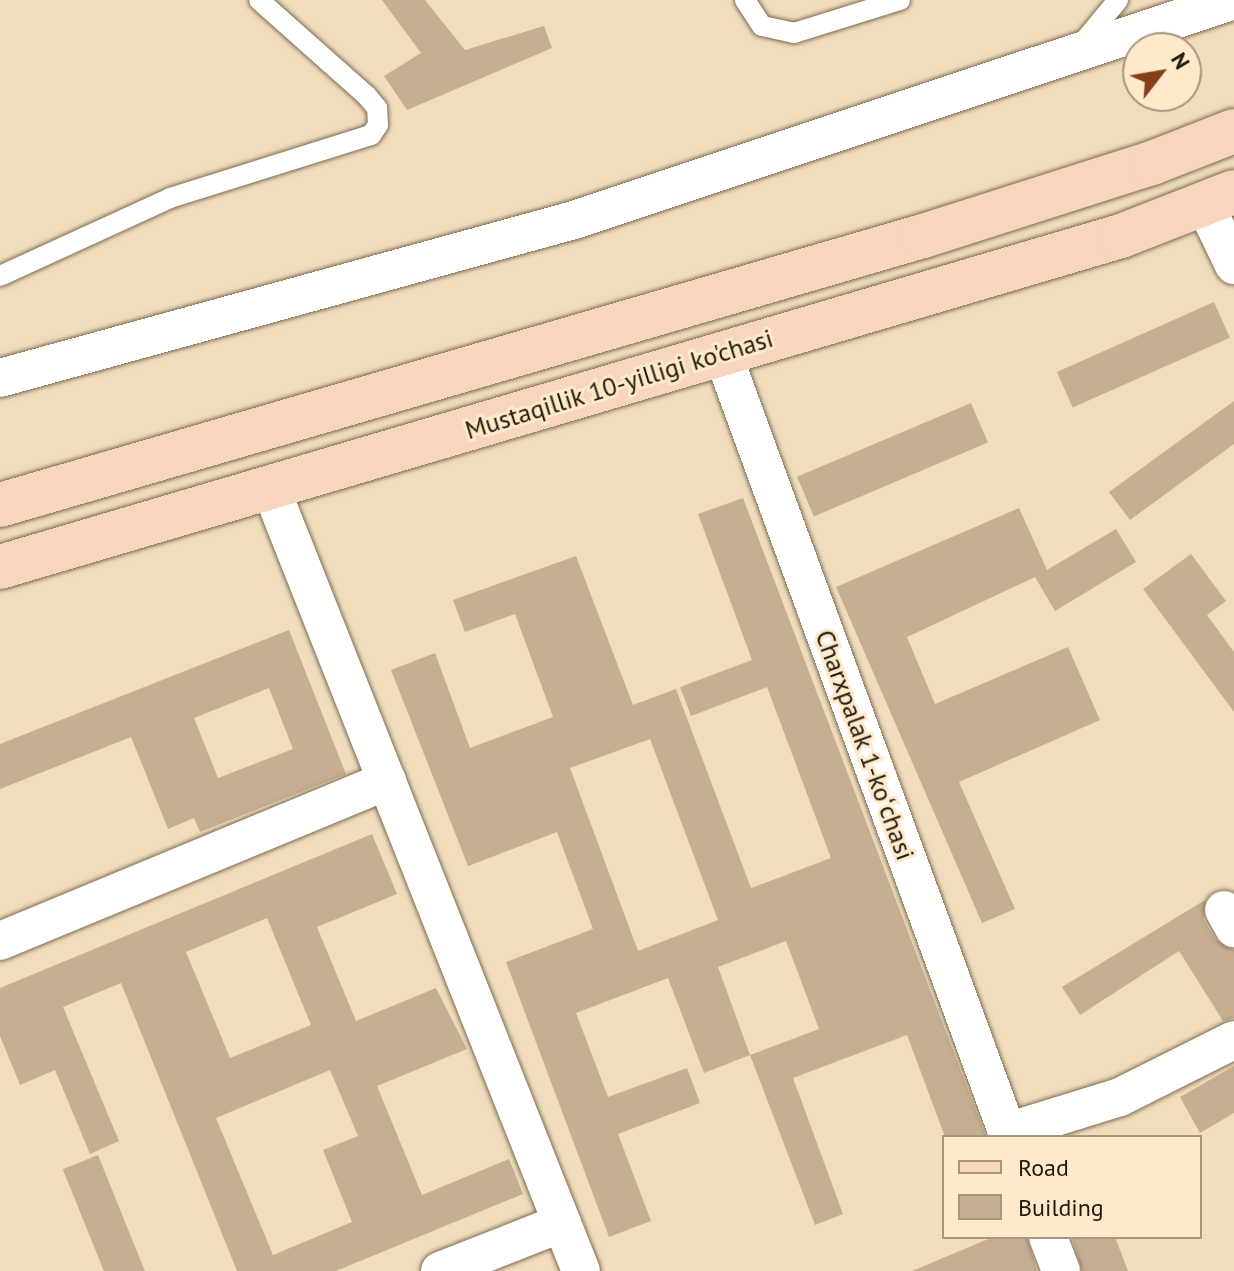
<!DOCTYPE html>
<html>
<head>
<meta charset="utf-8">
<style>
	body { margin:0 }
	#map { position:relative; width:1234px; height:1271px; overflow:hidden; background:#f1ddbe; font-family:"PT Sans",sans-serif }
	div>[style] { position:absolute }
	.building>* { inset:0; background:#c6ae93; transform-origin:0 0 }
	.roads { filter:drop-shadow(0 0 2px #7d6b4f) drop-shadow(0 0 2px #7d6b4f) }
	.service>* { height:20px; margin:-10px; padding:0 10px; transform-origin:10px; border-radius:10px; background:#fff }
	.minor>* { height:38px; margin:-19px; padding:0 19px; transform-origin:19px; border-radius:19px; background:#fff }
	.secondary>* { height:44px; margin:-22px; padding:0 22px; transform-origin:22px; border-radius:22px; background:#f7d5be }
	span { translate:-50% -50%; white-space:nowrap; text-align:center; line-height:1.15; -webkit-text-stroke:6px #feeacb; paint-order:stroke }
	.street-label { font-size:26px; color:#20190d }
	.legend { position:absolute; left:942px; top:1135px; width:260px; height:104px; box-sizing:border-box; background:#feeacb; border:2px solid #a5967f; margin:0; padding:10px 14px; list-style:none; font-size:24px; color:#20190d }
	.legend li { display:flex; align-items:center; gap:16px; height:40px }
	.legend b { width:40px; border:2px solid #a5967f }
	.north { position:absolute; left:1122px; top:32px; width:80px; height:80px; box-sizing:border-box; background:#feeacb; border:2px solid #a5967f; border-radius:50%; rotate:59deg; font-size:22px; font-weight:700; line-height:32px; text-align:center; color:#20190d }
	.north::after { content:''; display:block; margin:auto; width:28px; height:36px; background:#853f19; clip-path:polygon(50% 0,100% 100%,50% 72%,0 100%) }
</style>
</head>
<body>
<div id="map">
	<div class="building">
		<i style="clip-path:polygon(382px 0,425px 0,465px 50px,544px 26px,552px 48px,407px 110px,384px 76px,421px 53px)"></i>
		<i style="left:1214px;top:302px;width:39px;height:172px;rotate:66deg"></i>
		<i style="clip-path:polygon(1234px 401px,1234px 444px,1130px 520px,1109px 492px)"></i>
		<i style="left:971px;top:403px;width:43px;height:189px;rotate:67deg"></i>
		<i style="clip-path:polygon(evenodd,743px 498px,986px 1137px,945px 1137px,907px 1035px,793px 1078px,843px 1214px,815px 1225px,750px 1055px,704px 1073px,668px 978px,576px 1013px,608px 1097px,687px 1068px,700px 1103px,618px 1134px,651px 1221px,609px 1237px,506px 962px,593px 929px,557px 832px,468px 866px,391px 670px,435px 653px,470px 748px,553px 717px,515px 614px,465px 632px,453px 600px,576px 556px,633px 705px,676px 689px,751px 888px,831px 858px,767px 687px,691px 716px,680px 687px,752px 660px,698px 514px,743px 498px,650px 739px,718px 920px,638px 951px,570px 768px,650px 739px,743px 498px,786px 941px,819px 1029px,750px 1055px,718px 967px,786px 941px)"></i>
		<i style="clip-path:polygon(1019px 508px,1047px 570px,1116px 529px,1136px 562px,1055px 611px,1035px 577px,907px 637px,935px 704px,1068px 647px,1100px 720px,959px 782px,1015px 909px,982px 923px,836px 587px)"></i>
		<i style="clip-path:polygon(1191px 554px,1226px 601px,1207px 615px,1234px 652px,1234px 712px,1143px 589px)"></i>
		<i style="clip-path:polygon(evenodd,289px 630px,346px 774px,200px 832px,194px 818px,168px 829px,131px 737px,0 789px,0 744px,289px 630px,269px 688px,293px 749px,218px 778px,194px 718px,269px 688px)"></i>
		<i style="clip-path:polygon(evenodd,372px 834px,397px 894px,317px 927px,356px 1021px,436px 988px,467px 1049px,377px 1086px,410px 1166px,422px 1195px,509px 1159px,523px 1194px,336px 1271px,237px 1271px,121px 983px,63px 1007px,119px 1141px,90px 1154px,55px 1070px,20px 1085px,0 1036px,0 988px,372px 834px,267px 918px,311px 1025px,230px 1058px,186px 952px,267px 918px,372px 834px,330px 1070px,358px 1136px,323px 1150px,352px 1222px,273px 1255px,216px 1118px,330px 1070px)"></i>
		<i style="clip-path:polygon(1205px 900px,1204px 920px,1215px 939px,1234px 950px,1234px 1018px,1223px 1021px,1179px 951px,1080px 1015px,1062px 987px)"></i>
		<i style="clip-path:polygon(1234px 1066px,1234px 1113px,1200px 1133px,1180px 1097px)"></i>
		<i style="left:98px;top:1155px;width:126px;height:38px;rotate:68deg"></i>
		<i style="clip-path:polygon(993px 1237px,1027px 1237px,1037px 1271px,912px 1271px)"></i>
		<i style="clip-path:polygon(1072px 1237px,1115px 1237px,1128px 1271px,1082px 1271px)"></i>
	</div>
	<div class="roads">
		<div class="service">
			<i style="left:745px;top:0;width:31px;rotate:57deg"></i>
			<i style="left:762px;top:26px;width:33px;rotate:12deg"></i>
			<i style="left:794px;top:33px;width:111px;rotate:-17.3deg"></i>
			<i style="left:1080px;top:46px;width:60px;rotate:-50.4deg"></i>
			<i style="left:0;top:276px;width:187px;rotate:-24.6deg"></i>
			<i style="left:170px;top:198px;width:211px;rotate:-17.4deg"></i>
			<i style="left:371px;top:135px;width:12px;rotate:-55deg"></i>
			<i style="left:378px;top:125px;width:17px;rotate:-93deg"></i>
			<i style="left:377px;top:108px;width:16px;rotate:-130deg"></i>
			<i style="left:367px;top:96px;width:144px;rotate:-138.4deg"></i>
		</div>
		<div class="minor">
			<i style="left:1204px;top:203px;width:69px;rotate:64.2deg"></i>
			<i style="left:722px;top:352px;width:836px;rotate:69.92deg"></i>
			<i style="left:0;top:378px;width:595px;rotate:-15.39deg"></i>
			<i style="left:574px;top:220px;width:696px;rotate:-18.43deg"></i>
			<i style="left:271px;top:489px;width:841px;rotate:68.38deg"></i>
			<i style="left:1224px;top:910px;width:21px;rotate:61deg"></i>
			<i style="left:0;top:941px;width:419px;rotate:-22.5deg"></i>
			<i style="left:1007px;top:1132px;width:118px;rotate:-17.2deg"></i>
			<i style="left:1120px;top:1097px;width:127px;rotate:-26.6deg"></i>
			<i style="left:1048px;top:1237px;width:36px;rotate:69deg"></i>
			<i style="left:440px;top:1271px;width:131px;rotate:-21.5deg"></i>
		</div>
		<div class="secondary">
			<i style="left:0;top:505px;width:961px;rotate:-16.25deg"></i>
			<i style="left:923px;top:236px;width:240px;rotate:-17.7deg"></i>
			<i style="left:1152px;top:163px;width:88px;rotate:-21.3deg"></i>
			<i style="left:0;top:567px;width:1169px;rotate:-16.45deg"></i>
			<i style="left:1121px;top:236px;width:121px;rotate:-21.3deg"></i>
		</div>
	</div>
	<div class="street-label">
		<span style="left:619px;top:384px;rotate:-17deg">Mustaqillik 10-yilligi ko'chasi</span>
		<span style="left:865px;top:745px;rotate:70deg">Charxpalak 1-koʻchasi</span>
	</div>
	<ul class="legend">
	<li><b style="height:10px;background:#f7d5be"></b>Road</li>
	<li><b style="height:22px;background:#c6ae93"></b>Building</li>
	</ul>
	<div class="north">N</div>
</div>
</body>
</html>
